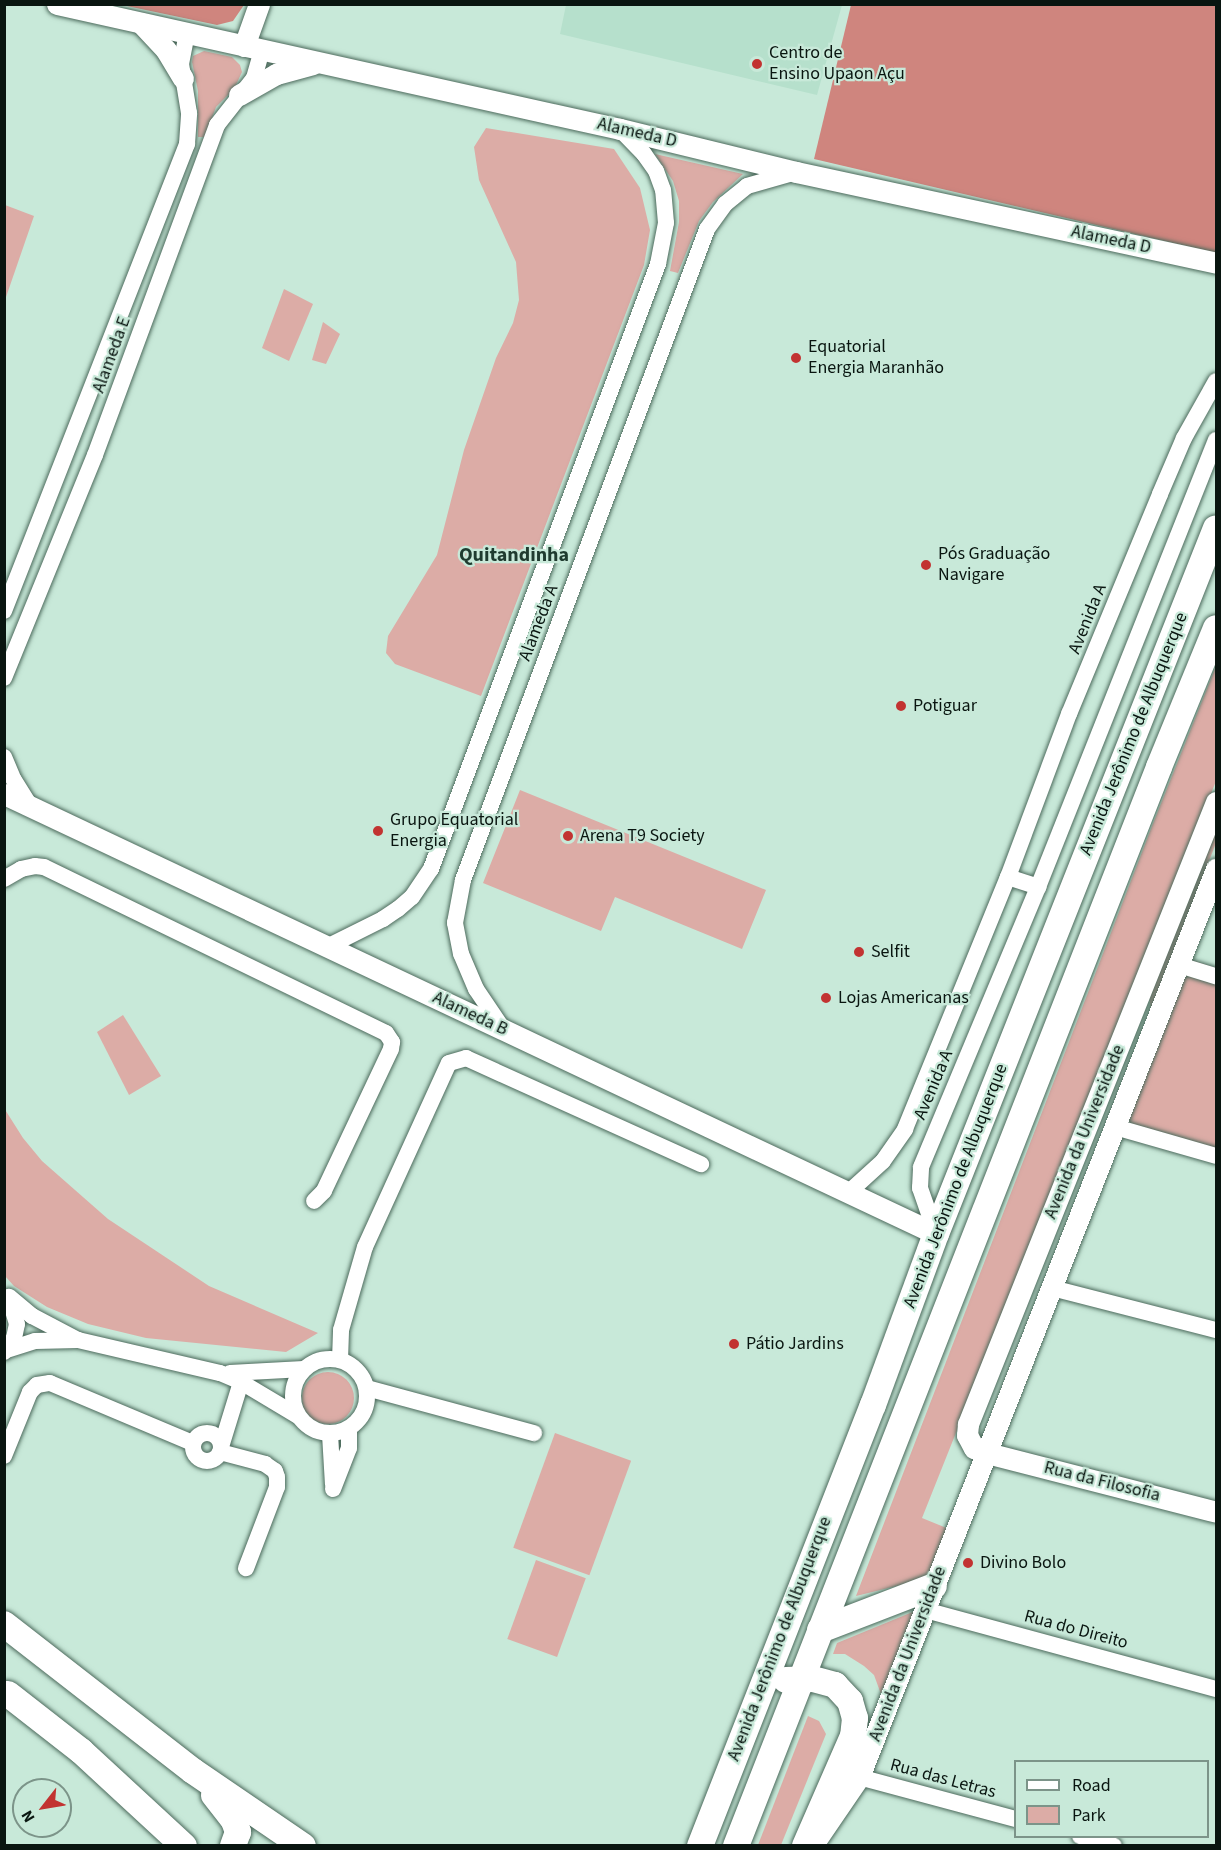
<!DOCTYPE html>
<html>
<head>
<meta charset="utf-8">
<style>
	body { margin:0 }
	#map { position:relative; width:1221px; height:1850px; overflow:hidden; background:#c8e9d9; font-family:"Source Sans 3",sans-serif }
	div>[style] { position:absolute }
	.built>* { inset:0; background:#b6e0cc }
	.green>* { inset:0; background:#dcaca6; transform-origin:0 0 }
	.round { border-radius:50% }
	.forest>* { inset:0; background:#cf857e }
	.roads { filter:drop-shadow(0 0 2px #4c6a5c) drop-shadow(0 0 2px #4c6a5c) }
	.minor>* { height:16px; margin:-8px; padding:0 8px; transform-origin:8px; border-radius:8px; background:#fff }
	.minor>.ring { margin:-8px; padding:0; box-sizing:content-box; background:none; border:16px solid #fff; border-radius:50% }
	.tertiary>* { height:21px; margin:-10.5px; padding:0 10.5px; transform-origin:10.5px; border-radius:10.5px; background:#fff }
	.primary>* { height:26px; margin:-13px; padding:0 13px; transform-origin:13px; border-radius:13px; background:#fff }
	.dots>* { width:16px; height:16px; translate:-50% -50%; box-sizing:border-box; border:3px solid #c8e9d9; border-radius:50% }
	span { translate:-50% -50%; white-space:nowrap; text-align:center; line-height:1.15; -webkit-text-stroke:4.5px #c8e9d9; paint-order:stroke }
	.poi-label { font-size:18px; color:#091510 }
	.left { translate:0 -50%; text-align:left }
	.street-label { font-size:18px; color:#091510 }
	.neighbourhood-label { font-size:20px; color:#1f3b2f; font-weight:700 }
	.frame { position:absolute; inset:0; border:6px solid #091510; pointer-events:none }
	.legend { position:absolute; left:1014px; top:1760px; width:195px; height:78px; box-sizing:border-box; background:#c8e9d9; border:2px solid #7c9489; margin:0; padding:8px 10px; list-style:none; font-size:18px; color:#091510 }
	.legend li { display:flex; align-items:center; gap:12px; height:30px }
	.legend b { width:30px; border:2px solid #7c9489 }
	.north { position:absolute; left:12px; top:1778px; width:60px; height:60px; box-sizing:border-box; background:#c8e9d9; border:2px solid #7c9489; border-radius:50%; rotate:239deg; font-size:16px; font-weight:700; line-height:24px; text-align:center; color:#091510 }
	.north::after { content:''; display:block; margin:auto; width:21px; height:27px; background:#c23331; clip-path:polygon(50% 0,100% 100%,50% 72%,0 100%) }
</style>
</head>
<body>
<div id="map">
	<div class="built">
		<i style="clip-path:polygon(566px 5px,566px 4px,842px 5px,817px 95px,560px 34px)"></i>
	</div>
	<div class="green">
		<i style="clip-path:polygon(204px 51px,232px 57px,240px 65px,242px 72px,234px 89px,216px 107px,205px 137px,198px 137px,198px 91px,192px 62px,193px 56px)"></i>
		<i style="clip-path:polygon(486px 128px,614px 149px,640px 188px,650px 230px,644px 265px,481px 696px,395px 664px,386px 653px,388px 636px,437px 555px,464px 450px,496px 358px,513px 323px,519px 300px,516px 262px,479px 180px,474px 147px)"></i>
		<i style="clip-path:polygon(655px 154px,743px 174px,713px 202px,699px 221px,678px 273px,670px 271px,679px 222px,679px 201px,673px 181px)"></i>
		<i style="clip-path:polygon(5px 205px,34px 216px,5px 300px,4px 205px)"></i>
		<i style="clip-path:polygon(284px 289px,313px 304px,289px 361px,262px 348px)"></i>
		<i style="clip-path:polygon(323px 322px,340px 334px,326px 364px,312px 360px)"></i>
		<i style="clip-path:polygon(1216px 666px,1216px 781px,922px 1518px,949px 1529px,929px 1578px,856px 1596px,1152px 826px)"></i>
		<i style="clip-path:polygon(520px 790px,766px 890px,742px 949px,615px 897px,601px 931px,483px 883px)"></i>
		<i style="clip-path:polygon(1216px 823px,1216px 843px,1151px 1009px,1149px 995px)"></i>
		<i style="clip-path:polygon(1186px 958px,1216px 968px,1216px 1150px,1121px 1121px)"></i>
		<i style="clip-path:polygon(123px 1015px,161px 1076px,129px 1095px,97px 1032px)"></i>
		<i style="clip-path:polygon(4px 1108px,23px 1138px,42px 1161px,108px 1219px,209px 1286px,318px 1333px,286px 1352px,146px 1338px,88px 1324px,47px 1307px,14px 1286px,5px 1276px)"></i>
		<i class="round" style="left:302px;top:1372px;width:52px;height:52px"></i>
		<i style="left:555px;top:1433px;width:81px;height:122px;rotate:20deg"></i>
		<i style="left:536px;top:1560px;width:53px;height:84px;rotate:20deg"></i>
		<i style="clip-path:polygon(915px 1611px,882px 1697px,874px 1675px,864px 1666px,845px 1654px,833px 1654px,837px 1643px)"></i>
		<i style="clip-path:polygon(808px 1716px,819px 1721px,826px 1734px,781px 1845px,758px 1845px)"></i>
	</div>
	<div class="forest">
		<i style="clip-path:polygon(122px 5px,244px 4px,244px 5px,233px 21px,217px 25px)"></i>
		<i style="clip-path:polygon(851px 5px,1216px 5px,1216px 253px,814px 159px)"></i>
	</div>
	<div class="roads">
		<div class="minor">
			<i style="left:4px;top:611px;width:502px;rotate:-68.6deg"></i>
			<i style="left:187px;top:144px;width:31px;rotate:-86deg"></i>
			<i style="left:189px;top:113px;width:50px;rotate:-99.3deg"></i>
			<i style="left:181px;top:64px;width:31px;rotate:-79deg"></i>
			<i style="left:4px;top:678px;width:241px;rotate:-67.8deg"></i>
			<i style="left:95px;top:455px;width:352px;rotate:-69.7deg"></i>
			<i style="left:217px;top:125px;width:60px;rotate:-51.8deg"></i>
			<i style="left:254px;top:78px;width:29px;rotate:-74deg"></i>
			<i style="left:4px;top:757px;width:25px;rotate:67deg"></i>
			<i style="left:14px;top:780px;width:32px;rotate:58deg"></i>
			<i style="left:1008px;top:877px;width:32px;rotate:18deg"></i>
			<i style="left:4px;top:879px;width:20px;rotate:-30deg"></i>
			<i style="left:21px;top:869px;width:14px;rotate:-12deg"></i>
			<i style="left:35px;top:866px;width:9px;rotate:6deg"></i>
			<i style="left:44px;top:867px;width:380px;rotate:25.9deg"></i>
			<i style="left:386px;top:1033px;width:11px;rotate:56deg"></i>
			<i style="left:392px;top:1042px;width:7px;rotate:98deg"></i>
			<i style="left:391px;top:1049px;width:157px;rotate:115.3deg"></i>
			<i style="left:324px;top:1191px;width:14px;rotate:135deg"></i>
			<i style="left:327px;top:947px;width:63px;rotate:-26.6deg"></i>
			<i style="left:383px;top:919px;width:18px;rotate:-34deg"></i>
			<i style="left:398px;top:909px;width:18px;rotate:-41deg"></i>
			<i style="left:412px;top:897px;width:34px;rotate:-56deg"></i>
			<i style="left:431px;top:869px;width:646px;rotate:-69.43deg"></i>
			<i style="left:658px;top:264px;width:42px;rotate:-79deg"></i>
			<i style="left:666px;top:223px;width:33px;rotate:-95deg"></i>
			<i style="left:663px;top:190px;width:20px;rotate:-110deg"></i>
			<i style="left:656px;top:171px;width:21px;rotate:-125deg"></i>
			<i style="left:644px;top:154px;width:35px;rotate:-134deg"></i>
			<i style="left:1179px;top:965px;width:39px;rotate:17deg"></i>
			<i style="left:503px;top:1029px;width:48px;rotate:-124deg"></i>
			<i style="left:476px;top:989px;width:38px;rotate:-113deg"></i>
			<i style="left:461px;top:954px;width:32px;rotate:-101deg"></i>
			<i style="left:455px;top:923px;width:44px;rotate:-79.5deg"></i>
			<i style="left:463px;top:880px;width:695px;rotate:-69.45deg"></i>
			<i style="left:707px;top:229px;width:31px;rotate:-54deg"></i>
			<i style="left:725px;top:204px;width:28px;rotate:-39deg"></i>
			<i style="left:747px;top:186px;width:51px;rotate:-15.9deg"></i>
			<i style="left:1115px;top:1127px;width:105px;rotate:16deg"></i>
			<i style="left:848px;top:1193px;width:47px;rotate:-42.4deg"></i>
			<i style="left:883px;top:1161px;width:39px;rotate:-55deg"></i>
			<i style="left:905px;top:1129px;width:272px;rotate:-67.8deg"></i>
			<i style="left:1008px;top:877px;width:174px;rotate:-69.5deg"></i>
			<i style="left:1069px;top:714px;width:238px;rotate:-67.5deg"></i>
			<i style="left:1160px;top:494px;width:61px;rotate:-66.8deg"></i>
			<i style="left:1184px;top:438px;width:65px;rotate:-60.7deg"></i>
			<i style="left:936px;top:1234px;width:49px;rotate:-109.2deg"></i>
			<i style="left:920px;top:1188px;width:21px;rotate:-87deg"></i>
			<i style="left:921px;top:1167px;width:303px;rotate:-67.3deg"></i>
			<i style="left:1038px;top:887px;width:481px;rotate:-68.3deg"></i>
			<i style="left:1052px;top:1288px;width:169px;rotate:14.4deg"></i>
			<i style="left:78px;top:1340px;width:146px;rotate:13.1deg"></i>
			<i style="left:220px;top:1373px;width:23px;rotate:23deg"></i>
			<i style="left:241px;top:1382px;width:66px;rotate:30.8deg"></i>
			<i style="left:7px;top:1350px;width:29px;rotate:-18deg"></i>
			<i style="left:35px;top:1341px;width:43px;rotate:-1.3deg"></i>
			<i style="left:78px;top:1340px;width:52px;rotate:-152.4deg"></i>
			<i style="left:32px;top:1316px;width:30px;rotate:-140deg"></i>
			<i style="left:4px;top:1352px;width:17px;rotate:-54deg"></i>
			<i style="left:14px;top:1338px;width:14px;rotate:-78deg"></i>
			<i style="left:17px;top:1324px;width:28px;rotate:-107deg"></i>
			<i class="ring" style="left:293px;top:1359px;width:58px;height:58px"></i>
			<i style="left:340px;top:1360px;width:30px;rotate:-88deg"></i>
			<i style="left:341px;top:1330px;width:86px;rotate:-73.9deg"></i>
			<i style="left:365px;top:1247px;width:202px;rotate:-65.5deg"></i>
			<i style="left:449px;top:1063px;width:18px;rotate:-16deg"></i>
			<i style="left:466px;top:1058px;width:258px;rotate:24.3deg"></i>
			<i style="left:230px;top:1373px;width:74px;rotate:-3.1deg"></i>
			<i style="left:367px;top:1388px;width:173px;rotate:15.1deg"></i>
			<i class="ring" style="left:193px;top:1433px;width:12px;height:12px"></i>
			<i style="left:330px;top:1434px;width:50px;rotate:86.6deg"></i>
			<i style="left:221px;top:1447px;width:68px;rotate:-72.9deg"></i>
			<i style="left:220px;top:1452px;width:47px;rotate:14.9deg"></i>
			<i style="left:265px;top:1464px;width:12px;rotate:35deg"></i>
			<i style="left:275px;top:1471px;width:6px;rotate:72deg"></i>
			<i style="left:277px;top:1477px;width:10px;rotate:90deg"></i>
			<i style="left:277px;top:1487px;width:87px;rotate:110.9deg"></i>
			<i style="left:4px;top:1456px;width:69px;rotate:-67.9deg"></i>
			<i style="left:30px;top:1392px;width:10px;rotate:-45deg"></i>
			<i style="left:37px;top:1385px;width:13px;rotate:-9deg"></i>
			<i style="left:50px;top:1383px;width:155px;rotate:22.8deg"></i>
			<i style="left:333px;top:1489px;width:44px;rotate:-68.7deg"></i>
			<i style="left:349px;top:1448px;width:19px;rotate:-90deg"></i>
			<i style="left:925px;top:1610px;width:302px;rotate:15.2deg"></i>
			<i style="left:859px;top:1777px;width:163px;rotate:15deg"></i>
			<i style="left:1080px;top:1836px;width:35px;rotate:16deg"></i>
		</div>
		<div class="tertiary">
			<i style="left:57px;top:4px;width:577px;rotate:12.52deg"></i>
			<i style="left:620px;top:129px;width:181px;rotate:13.7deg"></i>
			<i style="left:796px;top:172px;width:430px;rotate:12.2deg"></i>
			<i style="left:141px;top:23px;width:37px;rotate:47deg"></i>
			<i style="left:166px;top:50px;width:33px;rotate:59deg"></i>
			<i style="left:244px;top:46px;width:45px;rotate:-70.3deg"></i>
			<i style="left:239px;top:95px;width:43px;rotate:-29.6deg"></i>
			<i style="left:276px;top:74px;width:38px;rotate:-15deg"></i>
			<i style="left:4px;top:794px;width:1031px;rotate:25.27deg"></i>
			<i style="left:1216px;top:802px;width:670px;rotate:111.74deg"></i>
			<i style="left:968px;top:1424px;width:11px;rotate:95deg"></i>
			<i style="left:967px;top:1435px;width:15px;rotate:62deg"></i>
			<i style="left:974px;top:1448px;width:14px;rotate:21deg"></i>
			<i style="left:987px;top:1453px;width:236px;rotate:14.4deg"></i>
			<i style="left:816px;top:1840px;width:76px;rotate:-55.7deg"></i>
			<i style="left:859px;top:1777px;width:976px;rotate:-68.54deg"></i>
		</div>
		<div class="primary">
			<i style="left:4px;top:1624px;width:239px;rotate:37.9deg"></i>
			<i style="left:193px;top:1771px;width:133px;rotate:34.3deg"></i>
			<i style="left:820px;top:1630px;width:122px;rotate:-21.1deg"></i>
			<i style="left:786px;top:1680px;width:27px;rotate:-2deg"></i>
			<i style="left:813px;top:1679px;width:23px;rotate:15deg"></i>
			<i style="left:835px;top:1685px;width:22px;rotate:47deg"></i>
			<i style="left:850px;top:1701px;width:18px;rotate:74deg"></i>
			<i style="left:855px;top:1718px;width:18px;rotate:96deg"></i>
			<i style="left:853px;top:1736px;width:120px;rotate:113.6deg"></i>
			<i style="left:8px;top:1694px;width:93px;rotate:38deg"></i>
			<i style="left:81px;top:1751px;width:140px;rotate:42.7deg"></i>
			<i style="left:214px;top:1795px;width:33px;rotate:52deg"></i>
			<i style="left:234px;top:1821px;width:12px;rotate:70deg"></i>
			<i style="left:238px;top:1832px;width:15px;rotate:110deg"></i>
			<i style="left:700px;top:1846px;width:474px;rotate:-68.6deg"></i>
			<i style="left:873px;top:1405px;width:182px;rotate:-69.8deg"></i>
			<i style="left:936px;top:1234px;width:759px;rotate:-68.37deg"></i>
			<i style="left:736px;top:1846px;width:1159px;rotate:-68.59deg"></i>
			<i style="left:1159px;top:767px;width:150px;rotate:-67.7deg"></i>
		</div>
	</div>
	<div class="dots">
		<i style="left:757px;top:64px;background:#c23331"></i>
		<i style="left:796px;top:358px;background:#c23331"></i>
		<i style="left:926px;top:565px;background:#c23331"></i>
		<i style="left:901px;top:706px;background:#c23331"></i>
		<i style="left:378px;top:831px;background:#c23331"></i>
		<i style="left:568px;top:836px;background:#c23331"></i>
		<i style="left:859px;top:952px;background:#c23331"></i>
		<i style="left:826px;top:998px;background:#c23331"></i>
		<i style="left:734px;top:1344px;background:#c23331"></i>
		<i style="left:968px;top:1563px;background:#c23331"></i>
	</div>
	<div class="poi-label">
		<span class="left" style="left:769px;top:64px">Centro de<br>Ensino Upaon Açu</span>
		<span class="left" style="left:808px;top:358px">Equatorial<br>Energia Maranhão</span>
		<span class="left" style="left:938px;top:565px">Pós Graduação<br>Navigare</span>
		<span class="left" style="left:913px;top:706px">Potiguar</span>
		<span class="left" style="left:390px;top:831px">Grupo Equatorial<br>Energia</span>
		<span class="left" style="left:580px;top:836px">Arena T9 Society</span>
		<span class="left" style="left:871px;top:952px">Selfit</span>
		<span class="left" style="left:838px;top:998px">Lojas Americanas</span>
		<span class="left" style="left:746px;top:1344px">Pátio Jardins</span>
		<span class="left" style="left:980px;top:1563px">Divino Bolo</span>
	</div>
	<div class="street-label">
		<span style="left:637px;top:133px;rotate:13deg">Alameda D</span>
		<span style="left:1111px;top:240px;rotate:12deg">Alameda D</span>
		<span style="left:112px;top:355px;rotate:-70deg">Alameda E</span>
		<span style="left:1088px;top:619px;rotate:-68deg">Avenida A</span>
		<span style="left:539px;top:623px;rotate:-69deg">Alameda A</span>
		<span style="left:1134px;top:734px;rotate:-68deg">Avenida Jerônimo de Albuquerque</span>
		<span style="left:470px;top:1014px;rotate:25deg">Alameda B</span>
		<span style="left:934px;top:1085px;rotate:-67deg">Avenida A</span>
		<span style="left:1085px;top:1132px;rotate:-68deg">Avenida da Universidade</span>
		<span style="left:956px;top:1186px;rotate:-69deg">Avenida Jerônimo de Albuquerque</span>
		<span style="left:1102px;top:1482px;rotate:14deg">Rua da Filosofia</span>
		<span style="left:1076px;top:1630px;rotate:15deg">Rua do Direito</span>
		<span style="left:780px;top:1639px;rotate:-69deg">Avenida Jerônimo de Albuquerque</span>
		<span style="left:908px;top:1654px;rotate:-69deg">Avenida da Universidade</span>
		<span style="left:943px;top:1779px;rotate:15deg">Rua das Letras</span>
	</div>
	<div class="neighbourhood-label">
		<span style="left:514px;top:555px">Quitandinha</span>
	</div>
	<div class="frame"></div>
	<ul class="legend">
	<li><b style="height:8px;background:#fff"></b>Road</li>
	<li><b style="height:16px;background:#dcaca6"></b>Park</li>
	</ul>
	<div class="north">N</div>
</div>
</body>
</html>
